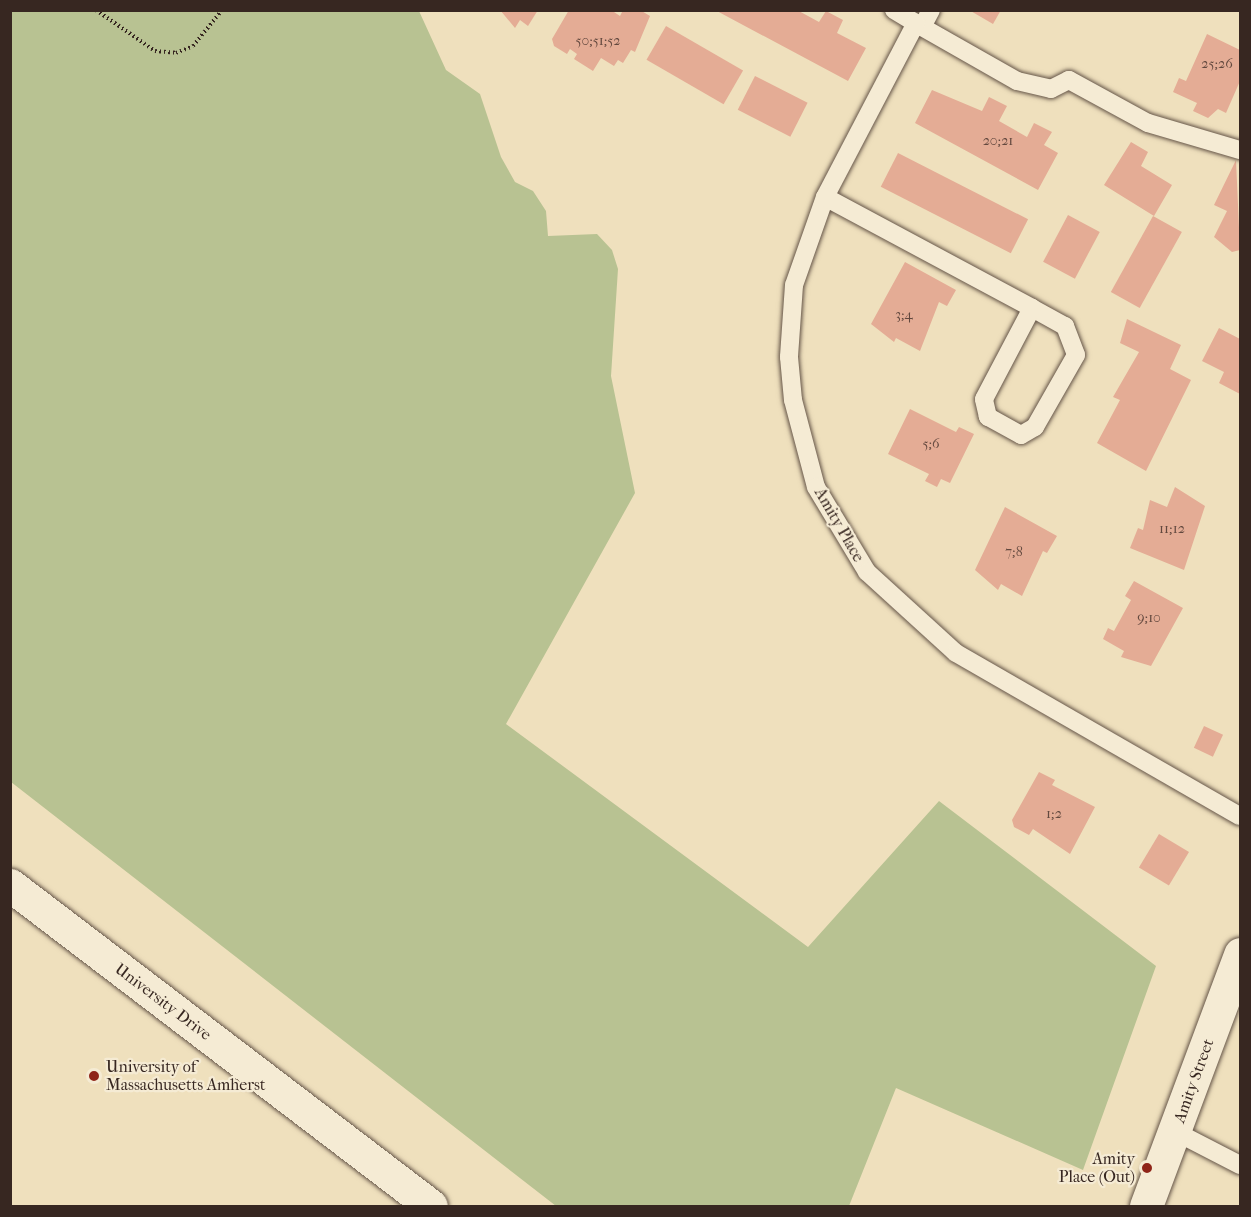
<!DOCTYPE html>
<html>
<head>
<meta charset="utf-8">
<style>
	body { margin:0 }
	#map { position:relative; width:1251px; height:1217px; overflow:hidden; background:#efe0bd; font-family:"IM FELL French Canon",serif }
	div>[style] { position:absolute }
	.green>* { inset:0; background:#b8c292 }
	.building>* { inset:0; background:#e4ac95; transform-origin:0 0 }
	.path>* { height:4px; margin-top:-2px; transform-origin:0; background:repeating-linear-gradient(90deg,#372721 0 1.5px,transparent 0 4.5px) }
	.roads { filter:drop-shadow(0 0 2px #655548) drop-shadow(0 0 2px #655548) }
	.lane>* { height:18px; margin:-9px; padding:0 9px; transform-origin:9px; border-radius:9px; background:#f5ebd4 }
	.secondary>* { height:33px; margin:-16.5px; padding:0 16.5px; transform-origin:16.5px; border-radius:16.5px; background:#f5ebd4 }
	.dots>* { width:16px; height:16px; translate:-50% -50%; box-sizing:border-box; border:3px solid #f5ebd4; border-radius:50% }
	span { translate:-50% -50%; white-space:nowrap; text-align:center; line-height:1.15; -webkit-text-stroke:4.5px #f5ebd4; paint-order:stroke }
	.number-label { font-size:14px; color:#62483e }
	.number-label span { -webkit-text-stroke-width:0 }
	.street-label { font-size:16px; color:#372721 }
	.poi-label { font-size:16px; color:#372721 }
	.left { translate:0 -50%; text-align:left }
	.right { translate:-100% -50%; text-align:right }
	.frame { position:absolute; inset:0; border:12px solid #372721; pointer-events:none }
</style>
</head>
<body>
<div id="map">
	<div class="green">
		<i style="clip-path:polygon(10px 11px,419px 11px,446px 70px,480px 94px,501px 157px,515px 182px,533px 191px,546px 211px,548px 236px,597px 234px,612px 250px,618px 269px,611px 376px,635px 493px,506px 724px,808px 947px,939px 801px,1156px 966px,1083px 1170px,896px 1088px,849px 1206px,556px 1206px,11px 782px)"></i>
	</div>
	<div class="building">
		<i style="clip-path:polygon(500px 10px,538px 10px,528px 26px,520px 20px,515px 28px)"></i>
		<i style="clip-path:polygon(569px 10px,611px 10px,620px 16px,623px 10px,640px 10px,650px 16px,635px 52px,631px 50px,623px 63px,618px 60px,614px 66px,601px 58px,593px 71px,574px 59px,577px 54px,570px 49px,567px 54px,554px 46px,552px 39px)"></i>
		<i style="clip-path:polygon(715px 10px,797px 10px,819px 22px,826px 11px,843px 20px,837px 33px,866px 48px,848px 81px)"></i>
		<i style="clip-path:polygon(969px 10px,1001px 10px,993px 24px)"></i>
		<i style="left:666px;top:26px;width:89px;height:39px;rotate:30deg"></i>
		<i style="clip-path:polygon(1207px 34px,1240px 50px,1240px 81px,1226px 113px,1218px 109px,1208px 118px,1193px 111px,1197px 103px,1173px 92px,1179px 78px,1186px 81px)"></i>
		<i style="left:755px;top:76px;width:59px;height:38px;rotate:27deg"></i>
		<i style="clip-path:polygon(932px 90px,982px 111px,989px 97px,1007px 106px,999px 121px,1027px 137px,1034px 123px,1052px 132px,1044px 145px,1058px 153px,1038px 190px,915px 123px)"></i>
		<i style="clip-path:polygon(1131px 142px,1148px 152px,1141px 166px,1172px 185px,1154px 216px,1104px 185px)"></i>
		<i style="left:898px;top:153px;width:146px;height:38px;rotate:27deg"></i>
		<i style="clip-path:polygon(1236px 160px,1240px 250px,1232px 252px,1214px 237px,1227px 211px,1214px 205px)"></i>
		<i style="left:1068px;top:215px;width:36px;height:53px;rotate:28deg"></i>
		<i style="left:1153px;top:216px;width:33px;height:87px;rotate:29deg"></i>
		<i style="clip-path:polygon(905px 262px,956px 290px,947px 306px,939px 302px,920px 351px,896px 338px,894px 342px,871px 324px)"></i>
		<i style="clip-path:polygon(1127px 319px,1181px 345px,1170px 369px,1191px 380px,1146px 471px,1097px 443px,1120px 400px,1113px 397px,1139px 352px,1120px 343px)"></i>
		<i style="clip-path:polygon(1219px 328px,1240px 339px,1240px 394px,1219px 383px,1224px 372px,1202px 361px)"></i>
		<i style="clip-path:polygon(910px 409px,956px 432px,959px 427px,974px 434px,950px 483px,941px 479px,937px 487px,925px 481px,929px 474px,888px 454px)"></i>
		<i style="clip-path:polygon(1175px 487px,1205px 506px,1184px 570px,1130px 548px,1138px 528px,1143px 530px,1150px 500px,1167px 507px)"></i>
		<i style="clip-path:polygon(1005px 507px,1057px 536px,1047px 553px,1043px 551px,1022px 596px,1001px 584px,998px 590px,975px 570px)"></i>
		<i style="clip-path:polygon(1134px 581px,1183px 608px,1151px 666px,1121px 657px,1124px 651px,1103px 639px,1108px 628px,1114px 631px,1131px 600px,1125px 596px)"></i>
		<i style="left:1204px;top:726px;width:21px;height:24px;rotate:25deg"></i>
		<i style="clip-path:polygon(1039px 772px,1055px 780px,1052px 785px,1095px 807px,1070px 854px,1033px 829px,1029px 835px,1014px 827px,1012px 820px)"></i>
		<i style="left:1159px;top:834px;width:35px;height:39px;rotate:31deg"></i>
	</div>
	<div class="path">
		<i style="left:96px;top:10px;width:72px;rotate:34.8deg"></i>
		<i style="left:155px;top:51px;width:21px;rotate:5deg"></i>
		<i style="left:176px;top:53px;width:18px;rotate:-22deg"></i>
		<i style="left:193px;top:46px;width:46px;rotate:-51.1deg"></i>
	</div>
	<div class="roads">
		<div class="lane">
			<i style="left:894px;top:10px;width:33px;rotate:31deg"></i>
			<i style="left:931px;top:10px;width:19px;rotate:118deg"></i>
			<i style="left:922px;top:27px;width:109px;rotate:29.6deg"></i>
			<i style="left:1017px;top:81px;width:35px;rotate:13deg"></i>
			<i style="left:1051px;top:89px;width:20px;rotate:-27deg"></i>
			<i style="left:1069px;top:80px;width:90px;rotate:28.6deg"></i>
			<i style="left:1148px;top:123px;width:96px;rotate:16.4deg"></i>
			<i style="left:916px;top:23px;width:196px;rotate:117.6deg"></i>
			<i style="left:825px;top:197px;width:93px;rotate:109.4deg"></i>
			<i style="left:794px;top:285px;width:72px;rotate:94deg"></i>
			<i style="left:789px;top:357px;width:43px;rotate:84.7deg"></i>
			<i style="left:793px;top:400px;width:90px;rotate:75.2deg"></i>
			<i style="left:816px;top:487px;width:99px;rotate:59deg"></i>
			<i style="left:867px;top:572px;width:120px;rotate:42.3deg"></i>
			<i style="left:956px;top:653px;width:327px;rotate:29.9deg"></i>
			<i style="left:825px;top:197px;width:235px;rotate:28.2deg"></i>
			<i style="left:1032px;top:308px;width:38px;rotate:29deg"></i>
			<i style="left:1065px;top:326px;width:31px;rotate:69deg"></i>
			<i style="left:1076px;top:355px;width:83px;rotate:119.7deg"></i>
			<i style="left:1035px;top:427px;width:16px;rotate:150deg"></i>
			<i style="left:1021px;top:435px;width:38px;rotate:-151deg"></i>
			<i style="left:988px;top:417px;width:18px;rotate:-103deg"></i>
			<i style="left:984px;top:399px;width:103px;rotate:-62.2deg"></i>
			<i style="left:1176px;top:1132px;width:72px;rotate:27.3deg"></i>
		</div>
		<div class="secondary">
			<i style="left:10px;top:885px;width:529px;rotate:37.32deg"></i>
			<i style="left:1146px;top:1206px;width:269px;rotate:-69.5deg"></i>
		</div>
	</div>
	<div class="dots">
		<i style="left:94px;top:1076px;background:#8f2418"></i>
		<i style="left:1147px;top:1168px;background:#8f2418"></i>
	</div>
	<div class="number-label">
		<span style="left:598px;top:41px">50;51;52</span>
		<span style="left:1217px;top:64px">25;26</span>
		<span style="left:998px;top:141px">20;21</span>
		<span style="left:904px;top:315px">3;4</span>
		<span style="left:931px;top:444px">5;6</span>
		<span style="left:1172px;top:529px">11;12</span>
		<span style="left:1014px;top:552px">7;8</span>
		<span style="left:1149px;top:618px">9;10</span>
		<span style="left:1054px;top:814px">1;2</span>
	</div>
	<div class="street-label">
		<span style="left:839px;top:525px;rotate:60deg">Amity Place</span>
		<span style="left:163px;top:1002px;rotate:37deg">University Drive</span>
		<span style="left:1194px;top:1081px;rotate:-70deg">Amity Street</span>
	</div>
	<div class="poi-label">
		<span class="left" style="left:106px;top:1076px">University of<br>Massachusetts Amherst</span>
		<span class="right" style="left:1135px;top:1168px">Amity<br>Place (Out)</span>
	</div>
	<div class="frame"></div>
</div>
</body>
</html>
